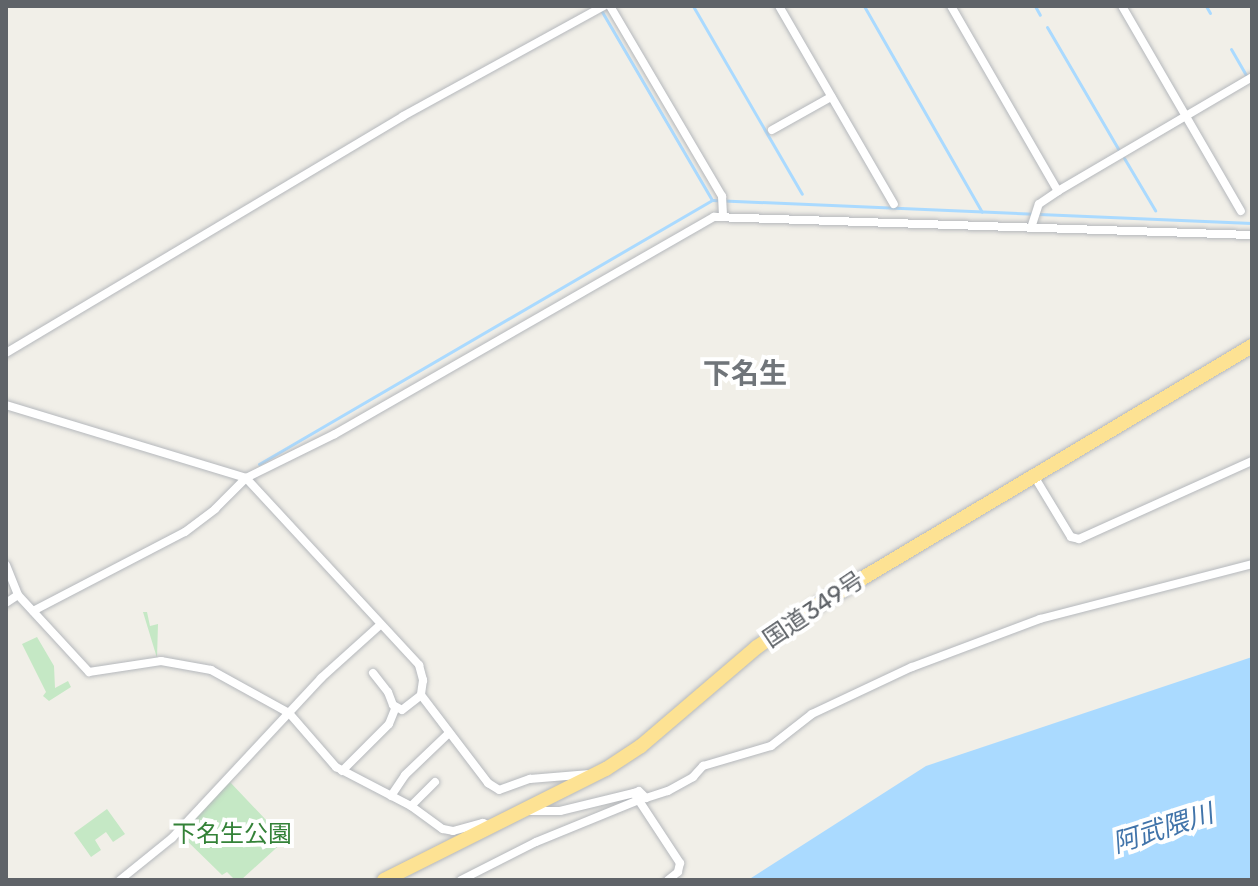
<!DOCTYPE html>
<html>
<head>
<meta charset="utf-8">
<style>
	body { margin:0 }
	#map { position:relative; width:1258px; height:886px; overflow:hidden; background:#f1efe8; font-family:Rubik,"Noto Sans JP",sans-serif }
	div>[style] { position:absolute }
	.green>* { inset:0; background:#c5e8c5 }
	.water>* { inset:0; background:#aadaff }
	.stream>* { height:3px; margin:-1.5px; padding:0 1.5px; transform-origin:1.5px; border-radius:1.5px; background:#aadaff }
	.roads { filter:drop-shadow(0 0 2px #b5b8bc) drop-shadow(0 0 2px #b5b8bc) }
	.street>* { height:8px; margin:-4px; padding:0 4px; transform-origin:4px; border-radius:4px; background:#fff }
	.highway>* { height:14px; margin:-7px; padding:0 7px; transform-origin:7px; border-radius:7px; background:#fde293 }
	span { translate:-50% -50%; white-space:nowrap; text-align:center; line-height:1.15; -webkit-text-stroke:8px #fff; paint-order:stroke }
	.street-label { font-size:24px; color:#5f6368 }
	.park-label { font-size:24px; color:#348238 }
	.water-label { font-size:26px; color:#4174aa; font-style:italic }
	.quarter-label { font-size:28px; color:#70757a; font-weight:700 }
	.frame { position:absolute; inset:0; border:8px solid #5f6368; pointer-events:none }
</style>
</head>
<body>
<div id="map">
	<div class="green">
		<i style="clip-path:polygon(143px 612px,147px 612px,150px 626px,158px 624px,157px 658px)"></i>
		<i style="clip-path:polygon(37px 637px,54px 666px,55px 688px,68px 681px,71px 687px,49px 701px,43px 696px,46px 692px,22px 644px)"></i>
		<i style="clip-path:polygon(229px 781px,285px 840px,241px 880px,235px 880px,227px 872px,222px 875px,180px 834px)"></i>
		<i style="clip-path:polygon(107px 809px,125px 834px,113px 842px,106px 832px,95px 840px,101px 850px,91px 857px,74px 833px)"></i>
	</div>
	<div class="water">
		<i style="clip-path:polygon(1252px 657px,1252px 880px,748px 880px,926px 766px)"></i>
	</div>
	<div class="stream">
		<i style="left:693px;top:6px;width:217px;rotate:59.9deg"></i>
		<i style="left:864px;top:6px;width:237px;rotate:60.2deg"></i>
		<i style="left:1035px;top:6px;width:10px;rotate:61deg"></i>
		<i style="left:1206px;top:6px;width:8px;rotate:60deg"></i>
		<i style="left:601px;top:10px;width:220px;rotate:59.7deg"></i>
		<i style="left:1047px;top:27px;width:143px;rotate:59.7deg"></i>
		<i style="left:1231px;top:49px;width:30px;rotate:60deg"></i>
		<i style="left:1124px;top:158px;width:61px;rotate:59.2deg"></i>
		<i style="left:259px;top:464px;width:524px;rotate:-30.23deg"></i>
		<i style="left:712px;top:200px;width:540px;rotate:2.44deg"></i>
	</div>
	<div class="roads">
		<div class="street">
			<i style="left:610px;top:6px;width:221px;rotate:59.5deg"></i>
			<i style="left:722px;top:196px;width:19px;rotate:87deg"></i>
			<i style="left:779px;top:6px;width:229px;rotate:59.9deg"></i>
			<i style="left:951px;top:6px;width:214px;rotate:60deg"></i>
			<i style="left:1122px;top:6px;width:237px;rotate:59.9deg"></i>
			<i style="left:772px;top:130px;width:68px;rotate:-29.2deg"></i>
			<i style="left:1031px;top:228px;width:25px;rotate:-72deg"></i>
			<i style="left:1039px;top:204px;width:23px;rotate:-34deg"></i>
			<i style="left:1058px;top:191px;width:225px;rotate:-30.4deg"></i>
			<i style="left:6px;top:353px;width:462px;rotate:-30.8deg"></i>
			<i style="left:403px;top:116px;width:229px;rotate:-28.7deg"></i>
			<i style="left:6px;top:405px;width:251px;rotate:16.9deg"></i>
			<i style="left:246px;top:478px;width:255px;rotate:47.2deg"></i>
			<i style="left:419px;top:665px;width:16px;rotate:75deg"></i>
			<i style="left:423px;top:680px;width:15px;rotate:98deg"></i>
			<i style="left:421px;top:695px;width:111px;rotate:52.7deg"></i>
			<i style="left:488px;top:783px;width:13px;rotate:32deg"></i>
			<i style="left:499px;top:790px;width:33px;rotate:-20deg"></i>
			<i style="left:530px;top:779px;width:60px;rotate:-4.8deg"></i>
			<i style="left:1034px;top:476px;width:71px;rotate:58.8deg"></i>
			<i style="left:1071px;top:537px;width:8px;rotate:14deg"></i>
			<i style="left:1079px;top:539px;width:190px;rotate:-24.3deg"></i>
			<i style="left:6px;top:565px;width:32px;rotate:68deg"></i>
			<i style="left:18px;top:595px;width:105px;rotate:47.3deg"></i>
			<i style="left:89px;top:672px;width:73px;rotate:-8.7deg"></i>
			<i style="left:161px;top:661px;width:51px;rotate:10.2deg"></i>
			<i style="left:211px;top:670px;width:89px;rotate:28.9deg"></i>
			<i style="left:289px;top:713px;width:72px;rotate:49deg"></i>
			<i style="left:336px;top:767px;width:85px;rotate:27.5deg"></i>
			<i style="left:411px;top:806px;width:39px;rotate:36deg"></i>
			<i style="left:443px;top:829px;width:10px;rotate:11deg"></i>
			<i style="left:453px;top:831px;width:31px;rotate:-15deg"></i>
			<i style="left:483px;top:823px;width:8px;rotate:23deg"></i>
			<i style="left:6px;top:603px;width:14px;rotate:-34deg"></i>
			<i style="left:33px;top:611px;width:171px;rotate:-27.5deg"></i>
			<i style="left:185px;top:532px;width:38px;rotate:-37deg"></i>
			<i style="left:215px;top:509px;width:44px;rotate:-45deg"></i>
			<i style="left:246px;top:478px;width:99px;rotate:-26.3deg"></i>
			<i style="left:335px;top:434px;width:437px;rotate:-29.8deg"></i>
			<i style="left:714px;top:217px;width:538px;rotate:1.92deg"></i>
			<i style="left:373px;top:673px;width:24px;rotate:52deg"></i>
			<i style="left:388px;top:692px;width:14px;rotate:69deg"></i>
			<i style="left:393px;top:705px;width:10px;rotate:29deg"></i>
			<i style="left:402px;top:710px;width:24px;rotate:-38deg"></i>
			<i style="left:342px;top:771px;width:66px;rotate:-45deg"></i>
			<i style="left:389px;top:724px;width:18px;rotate:-68deg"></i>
			<i style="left:634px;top:793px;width:5px;rotate:-22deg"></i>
			<i style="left:639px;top:791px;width:10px;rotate:45deg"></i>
			<i style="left:646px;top:798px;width:23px;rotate:-18deg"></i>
			<i style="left:668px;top:791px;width:29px;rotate:-29deg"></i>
			<i style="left:693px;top:777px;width:15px;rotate:-48deg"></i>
			<i style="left:703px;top:766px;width:71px;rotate:-16.4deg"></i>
			<i style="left:771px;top:746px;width:52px;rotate:-38deg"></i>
			<i style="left:812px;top:714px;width:110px;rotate:-25.2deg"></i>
			<i style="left:912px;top:667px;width:137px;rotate:-20.6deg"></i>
			<i style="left:1040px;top:619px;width:219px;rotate:-14.5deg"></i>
			<i style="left:391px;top:796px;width:25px;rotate:-56deg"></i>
			<i style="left:405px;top:775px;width:61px;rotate:-43.7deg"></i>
			<i style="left:411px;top:806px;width:34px;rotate:-45deg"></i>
			<i style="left:528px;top:811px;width:32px"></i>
			<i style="left:560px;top:811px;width:76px;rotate:-13.7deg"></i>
			<i style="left:634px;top:793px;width:84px;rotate:56.7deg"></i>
			<i style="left:680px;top:863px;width:9px;rotate:103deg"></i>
			<i style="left:678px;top:872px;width:13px;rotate:141deg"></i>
			<i style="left:120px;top:880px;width:67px;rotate:-38.9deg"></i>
			<i style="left:172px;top:838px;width:219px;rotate:-47deg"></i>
			<i style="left:321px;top:678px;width:79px;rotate:-41.9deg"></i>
			<i style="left:461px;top:880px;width:84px;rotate:-26.9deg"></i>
			<i style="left:536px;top:842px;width:111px;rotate:-22.2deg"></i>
		</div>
		<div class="highway">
			<i style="left:384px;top:880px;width:248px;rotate:-26.6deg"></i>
			<i style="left:606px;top:769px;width:42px;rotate:-33.3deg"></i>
			<i style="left:641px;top:746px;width:153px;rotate:-40.5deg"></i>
			<i style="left:757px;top:647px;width:78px;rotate:-34.5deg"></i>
			<i style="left:821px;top:603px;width:502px;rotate:-30.81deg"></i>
		</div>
	</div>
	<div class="street-label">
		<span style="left:814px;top:610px;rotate:-34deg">国道349号</span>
	</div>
	<div class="park-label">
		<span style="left:232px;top:835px">下名生公園</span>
	</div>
	<div class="water-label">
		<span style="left:1163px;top:829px;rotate:-18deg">阿武隈川</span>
	</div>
	<div class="quarter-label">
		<span style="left:745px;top:374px">下名生</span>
	</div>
	<div class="frame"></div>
</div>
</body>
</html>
